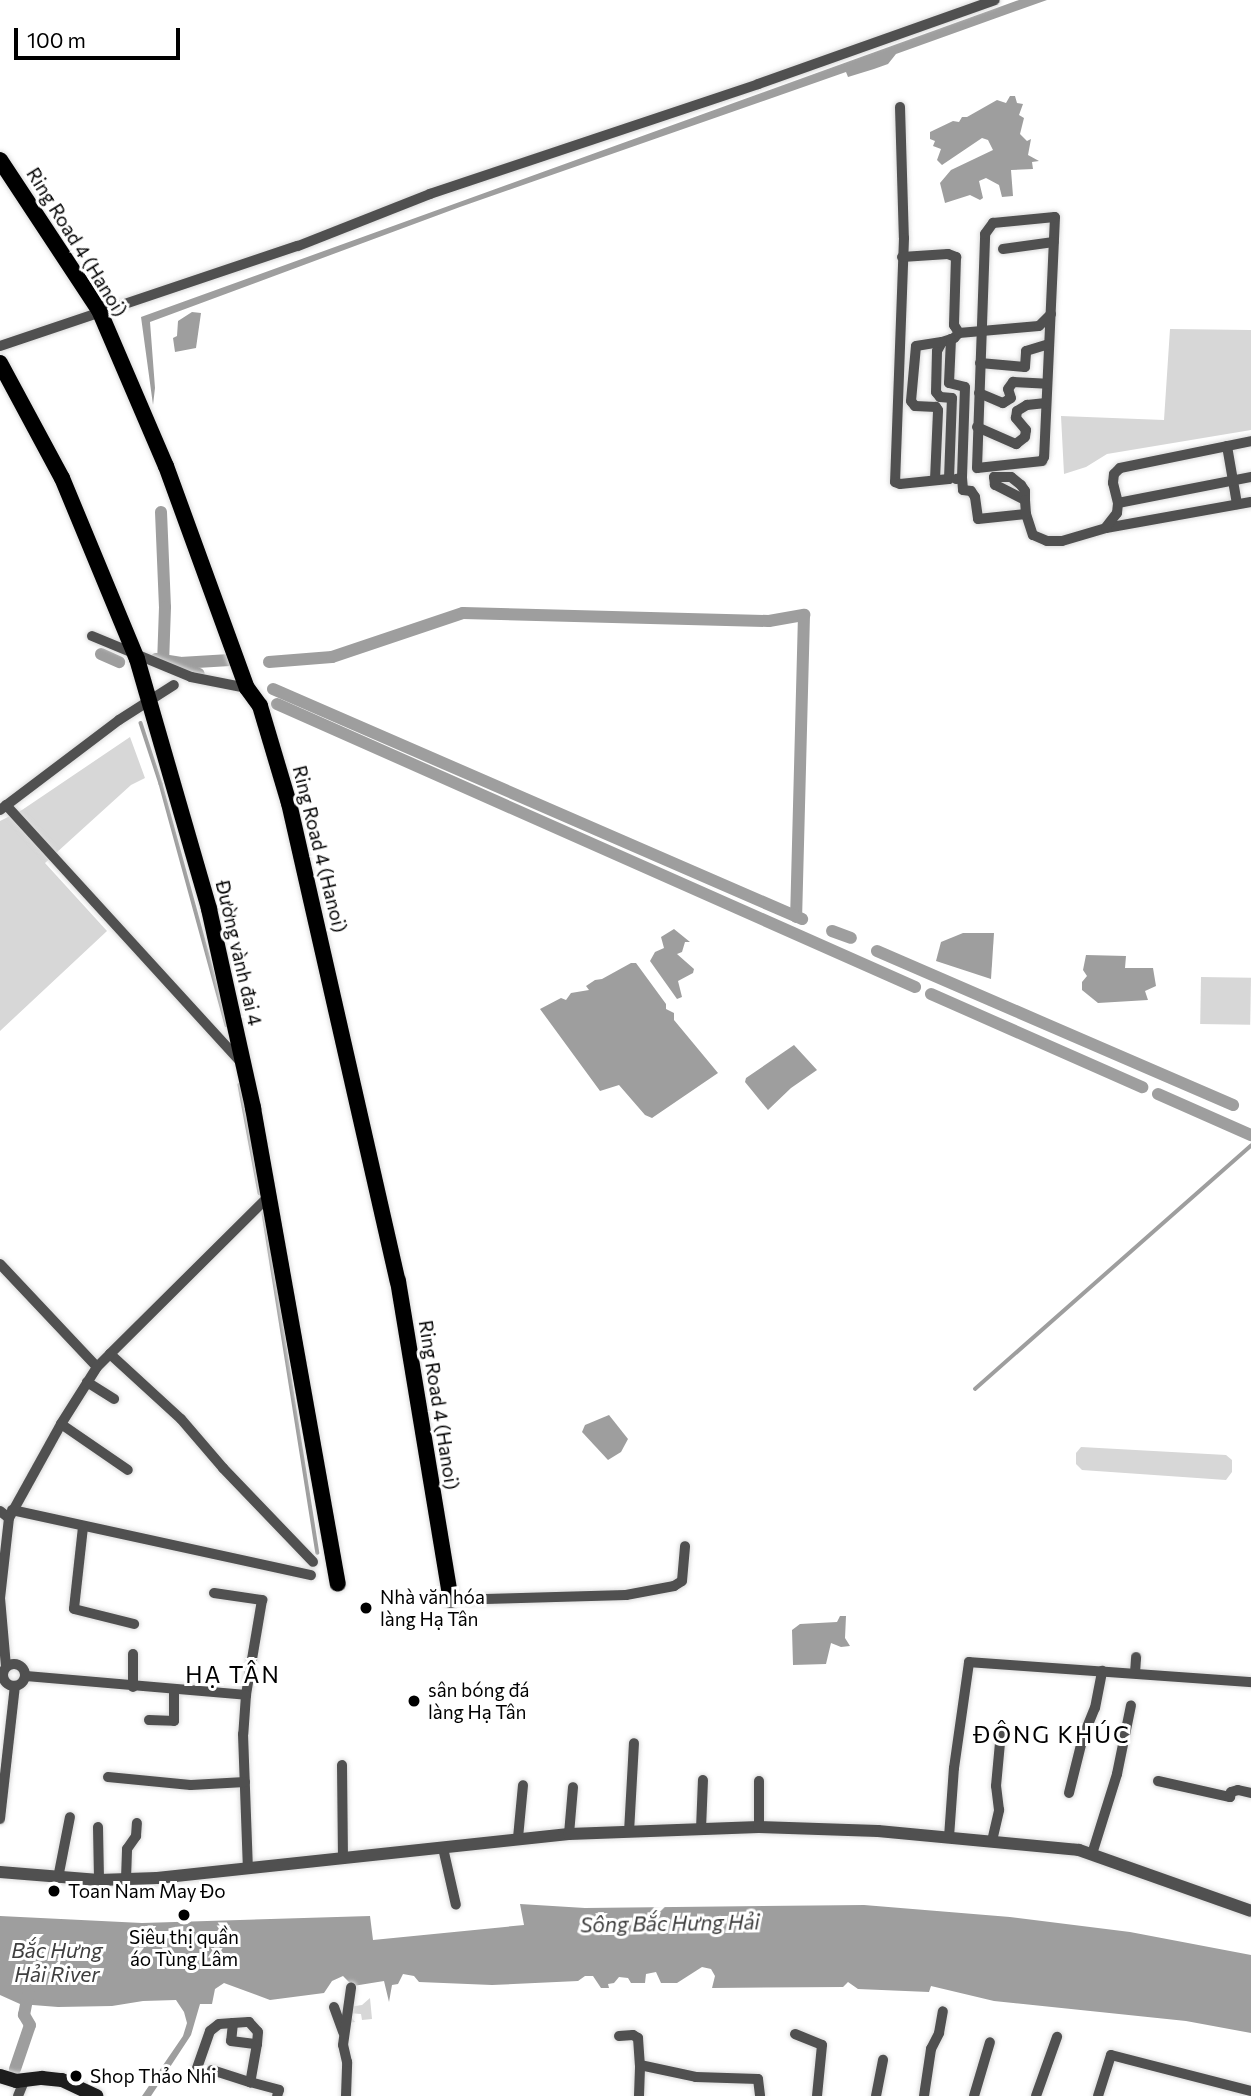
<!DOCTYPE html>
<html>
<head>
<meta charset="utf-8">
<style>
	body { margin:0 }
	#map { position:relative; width:1251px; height:2096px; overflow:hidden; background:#fff; font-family:Commissioner,sans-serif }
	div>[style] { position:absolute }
	.green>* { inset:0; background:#d7d7d7; transform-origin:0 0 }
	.water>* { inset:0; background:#9e9e9e }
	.stream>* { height:3.5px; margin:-1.75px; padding:0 1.75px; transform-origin:1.75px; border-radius:1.75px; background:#9e9e9e }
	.canal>* { height:12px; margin:-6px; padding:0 6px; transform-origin:6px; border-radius:6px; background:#9e9e9e }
	.roads { filter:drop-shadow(0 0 2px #dbdbdb) drop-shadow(0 0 2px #dbdbdb) }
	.minor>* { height:10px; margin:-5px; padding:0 5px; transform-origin:5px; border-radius:5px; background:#505050 }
	.minor>.ring { margin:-5px; padding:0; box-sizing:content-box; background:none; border:10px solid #505050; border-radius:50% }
	.tertiary>* { height:12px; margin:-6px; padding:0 6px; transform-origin:6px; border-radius:6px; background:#505050 }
	.secondary>* { height:14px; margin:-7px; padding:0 7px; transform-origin:7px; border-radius:7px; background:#1d1d1d }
	.primary>* { height:16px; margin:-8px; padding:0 8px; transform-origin:8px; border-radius:8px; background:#000 }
	.dots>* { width:19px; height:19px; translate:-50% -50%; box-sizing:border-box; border:4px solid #fff; border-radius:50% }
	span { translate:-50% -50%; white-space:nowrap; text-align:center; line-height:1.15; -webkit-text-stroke:6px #fff; paint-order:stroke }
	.street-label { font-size:19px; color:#000 }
	.poi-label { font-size:19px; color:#000 }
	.left { translate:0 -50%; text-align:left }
	.water-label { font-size:21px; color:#3f3f3f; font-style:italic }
	.quarter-label { font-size:23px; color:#000; letter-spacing:2px }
	.scale { position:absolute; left:14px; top:28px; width:166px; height:32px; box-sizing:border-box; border:4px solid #000; border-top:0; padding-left:9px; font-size:21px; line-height:24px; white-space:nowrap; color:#000; -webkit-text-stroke:5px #fff; paint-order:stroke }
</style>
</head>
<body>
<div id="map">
	<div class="green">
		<i style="clip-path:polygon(1170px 329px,1251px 330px,1251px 430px,1107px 454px,1086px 467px,1064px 474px,1061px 416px,1164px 420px)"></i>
		<i style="clip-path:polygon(130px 737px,145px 778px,131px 785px,45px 863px,107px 931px,0 1031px,0 821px,22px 810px)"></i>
		<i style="left:1201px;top:977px;width:50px;height:47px;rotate:1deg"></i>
		<i style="clip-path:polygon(1081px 1447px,1226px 1455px,1232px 1460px,1232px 1472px,1226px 1480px,1082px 1470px,1076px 1464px,1076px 1453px)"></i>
		<i style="clip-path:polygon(370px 1998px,372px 2019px,362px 2020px,361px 2014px,348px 2013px,355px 2022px,346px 2023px,343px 2004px,348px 2007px,362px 2005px)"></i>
	</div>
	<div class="water">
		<i style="clip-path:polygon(1019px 0,1047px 0,896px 54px,888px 64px,874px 69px,848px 77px,846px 72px,460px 207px,150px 322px,155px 388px,153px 405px,141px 317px)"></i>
		<i style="clip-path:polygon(1010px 96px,1015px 96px,1017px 103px,1023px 104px,1019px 115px,1024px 118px,1020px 134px,1027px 141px,1031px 139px,1028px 155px,1039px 161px,1032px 162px,1033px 169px,1011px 170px,1013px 196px,1002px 197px,999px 185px,986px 178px,979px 181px,983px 198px,980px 200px,970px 195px,945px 203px,940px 183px,951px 170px,993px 150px,988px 140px,982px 138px,942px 165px,937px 160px,941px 149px,933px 146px,935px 141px,930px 139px,930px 132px,953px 121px,959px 122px,962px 117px,967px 117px,997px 100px,1006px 103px)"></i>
		<i style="clip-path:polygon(192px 312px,201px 313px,196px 348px,175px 352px,173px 338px,177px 336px,178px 321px)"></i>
		<i style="clip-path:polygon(674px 929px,690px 942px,685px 942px,682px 952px,677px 954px,694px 969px,693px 973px,678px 981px,682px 997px,677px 999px,650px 961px,655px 952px,664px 948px,661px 937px)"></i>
		<i style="clip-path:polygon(963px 933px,994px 933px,991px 979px,936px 961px,941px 942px)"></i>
		<i style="clip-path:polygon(1086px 955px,1126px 956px,1125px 968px,1153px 968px,1156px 986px,1145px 991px,1148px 1000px,1098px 1003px,1082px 990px,1082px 982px,1087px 976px,1083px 970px)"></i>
		<i style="clip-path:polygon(631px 963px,636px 963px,666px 1004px,666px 1009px,674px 1013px,674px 1020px,718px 1073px,652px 1118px,645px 1115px,619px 1085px,600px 1091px,540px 1009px,561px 998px,566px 1000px,571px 993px,589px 990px,586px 986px,595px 980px,602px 979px)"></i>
		<i style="clip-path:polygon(794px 1045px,817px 1070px,791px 1088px,768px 1110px,745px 1082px,746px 1078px)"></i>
		<i style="clip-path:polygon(609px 1415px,628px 1439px,621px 1452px,608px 1460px,582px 1432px,585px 1425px)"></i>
		<i style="clip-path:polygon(840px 1616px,846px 1616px,845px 1638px,850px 1646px,841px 1647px,831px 1643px,826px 1664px,793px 1665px,792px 1630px,800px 1624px,837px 1622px)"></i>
		<i style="clip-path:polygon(520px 1904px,585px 1908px,864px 1905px,1010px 1917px,1130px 1932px,1251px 1955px,1251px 2033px,1186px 2021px,994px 2001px,931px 1986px,929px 1992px,858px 1989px,848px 1982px,843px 1987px,712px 1988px,715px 1976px,711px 1969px,702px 1967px,677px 1983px,661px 1983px,656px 1972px,646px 1974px,645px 1983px,631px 1983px,628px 1978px,619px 1977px,614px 1983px,608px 1984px,609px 1988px,601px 1988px,593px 1976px,585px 1976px,578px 1981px,492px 1985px,419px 1982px,414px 1976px,403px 1974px,398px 1984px,392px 1985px,389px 2002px,384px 1981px,353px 1986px,343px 1976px,332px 1981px,324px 1993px,270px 2000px,224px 1983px,215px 1989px,212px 2004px,200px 2004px,191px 2035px,151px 2096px,142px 2096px,183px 2036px,187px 2023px,184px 2012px,176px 2000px,143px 2001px,112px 2006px,58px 2007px,20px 2004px,0 1995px,0 1916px,142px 1923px,370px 1916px,373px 1940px,524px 1925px)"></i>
	</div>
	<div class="stream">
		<i style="left:141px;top:723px;width:64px;rotate:71.8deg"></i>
		<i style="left:161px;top:784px;width:250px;rotate:74.7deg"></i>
		<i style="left:240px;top:1085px;width:110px;rotate:79.5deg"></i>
		<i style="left:263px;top:1207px;width:350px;rotate:81deg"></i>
		<i style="left:975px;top:1389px;width:368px;rotate:-41.4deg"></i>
	</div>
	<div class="canal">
		<i style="left:161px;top:512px;width:95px;rotate:87.6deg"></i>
		<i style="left:165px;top:607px;width:56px;rotate:92deg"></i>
		<i style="left:101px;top:654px;width:20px;rotate:24deg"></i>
		<i style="left:156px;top:659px;width:24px;rotate:9deg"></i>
		<i style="left:180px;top:663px;width:11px;rotate:49deg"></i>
		<i style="left:187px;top:671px;width:12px;rotate:14deg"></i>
		<i style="left:269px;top:662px;width:63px;rotate:-4.5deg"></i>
		<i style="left:332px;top:657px;width:138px;rotate:-18.6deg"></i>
		<i style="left:463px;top:613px;width:306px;rotate:1.5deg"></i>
		<i style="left:769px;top:621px;width:36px;rotate:-10deg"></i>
		<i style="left:804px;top:615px;width:302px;rotate:91.5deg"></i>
		<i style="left:180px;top:663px;width:50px;rotate:-3.4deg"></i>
		<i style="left:273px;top:689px;width:577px;rotate:23.5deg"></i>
		<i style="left:277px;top:704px;width:698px;rotate:23.92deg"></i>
		<i style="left:832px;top:931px;width:20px;rotate:20deg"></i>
		<i style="left:877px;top:951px;width:388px;rotate:23.4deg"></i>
		<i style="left:931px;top:994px;width:231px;rotate:23.8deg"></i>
		<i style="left:1158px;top:1094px;width:102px;rotate:23.8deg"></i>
		<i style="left:15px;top:2069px;width:46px;rotate:-71.2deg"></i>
		<i style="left:30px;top:2025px;width:12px;rotate:-121deg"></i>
		<i style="left:24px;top:2015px;width:26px;rotate:-79deg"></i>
	</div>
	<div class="roads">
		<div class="minor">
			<i style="left:900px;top:107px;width:131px;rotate:88.3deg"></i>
			<i style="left:904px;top:238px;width:244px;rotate:92.1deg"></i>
			<i style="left:895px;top:482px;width:5px;rotate:22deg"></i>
			<i style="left:900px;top:484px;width:49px;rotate:-5.8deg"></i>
			<i style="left:949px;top:479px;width:81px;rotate:-87.9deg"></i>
			<i style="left:952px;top:398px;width:12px;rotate:-175deg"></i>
			<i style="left:940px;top:397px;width:6px;rotate:-129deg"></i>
			<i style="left:936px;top:392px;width:41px;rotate:-88.6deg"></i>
			<i style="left:937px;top:351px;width:10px;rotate:-61deg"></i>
			<i style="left:942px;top:342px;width:13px;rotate:-18deg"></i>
			<i style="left:954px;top:338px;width:7px;rotate:-45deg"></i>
			<i style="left:1055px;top:217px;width:240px;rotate:92.6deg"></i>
			<i style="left:1044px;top:457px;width:4px;rotate:117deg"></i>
			<i style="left:1042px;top:461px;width:65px;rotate:173.9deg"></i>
			<i style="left:977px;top:468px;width:234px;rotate:-88deg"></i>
			<i style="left:985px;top:234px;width:14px;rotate:-54deg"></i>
			<i style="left:993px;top:223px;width:62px;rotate:-5.5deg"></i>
			<i style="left:1003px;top:249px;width:51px;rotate:-7.8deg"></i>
			<i style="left:902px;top:257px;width:46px;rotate:-3.7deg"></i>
			<i style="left:948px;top:254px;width:9px;rotate:21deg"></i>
			<i style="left:956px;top:257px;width:68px;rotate:91.7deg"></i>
			<i style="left:954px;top:325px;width:9px;rotate:58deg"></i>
			<i style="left:959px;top:333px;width:80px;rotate:-5deg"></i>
			<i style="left:1039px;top:326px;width:17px;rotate:-45deg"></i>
			<i style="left:951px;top:339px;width:44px;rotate:92.6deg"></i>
			<i style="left:949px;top:383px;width:16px;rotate:14deg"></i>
			<i style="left:965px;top:387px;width:91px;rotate:91.9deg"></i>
			<i style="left:962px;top:478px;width:6px;rotate:171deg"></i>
			<i style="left:0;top:346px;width:314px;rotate:-18.6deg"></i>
			<i style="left:298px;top:246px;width:142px;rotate:-21.5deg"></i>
			<i style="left:430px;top:194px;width:346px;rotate:-18.5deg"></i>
			<i style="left:758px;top:84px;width:251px;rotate:-19.5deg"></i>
			<i style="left:980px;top:363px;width:45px;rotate:5.1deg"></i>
			<i style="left:1025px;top:367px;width:16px;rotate:-86deg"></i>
			<i style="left:1026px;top:351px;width:24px;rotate:-17deg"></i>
			<i style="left:979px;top:393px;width:26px;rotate:23deg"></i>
			<i style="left:1003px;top:403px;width:9px;rotate:-32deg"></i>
			<i style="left:1011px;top:398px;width:9px;rotate:-108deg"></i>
			<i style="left:1008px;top:389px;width:9px;rotate:-54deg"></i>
			<i style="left:1013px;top:382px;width:34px;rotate:3deg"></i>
			<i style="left:977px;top:427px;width:43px;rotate:23.6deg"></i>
			<i style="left:1016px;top:444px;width:11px;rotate:-38deg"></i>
			<i style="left:1025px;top:437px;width:7px;rotate:-82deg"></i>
			<i style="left:1026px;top:430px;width:16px;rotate:-130deg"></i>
			<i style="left:1016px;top:418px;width:7px;rotate:-82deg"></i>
			<i style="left:1017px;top:411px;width:12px;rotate:-31deg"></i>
			<i style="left:1027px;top:405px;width:19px;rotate:-6deg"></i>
			<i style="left:1227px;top:446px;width:59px;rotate:80.2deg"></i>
			<i style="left:962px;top:478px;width:12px;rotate:85deg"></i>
			<i style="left:963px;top:490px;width:8px;rotate:7deg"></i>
			<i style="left:971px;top:491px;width:7px;rotate:56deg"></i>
			<i style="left:975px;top:497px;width:22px;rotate:82deg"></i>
			<i style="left:978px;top:519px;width:48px;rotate:-5.9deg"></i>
			<i style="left:1026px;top:514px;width:22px;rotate:72deg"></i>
			<i style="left:1033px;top:535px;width:15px;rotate:23deg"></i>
			<i style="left:1047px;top:541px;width:15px"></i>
			<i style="left:1062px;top:541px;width:46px;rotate:-16.5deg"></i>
			<i style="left:1106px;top:528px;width:147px;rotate:-10.2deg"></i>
			<i style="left:935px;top:480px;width:70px;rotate:-87.5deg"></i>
			<i style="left:938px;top:410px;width:4px;rotate:-124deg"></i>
			<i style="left:936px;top:407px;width:21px;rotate:-177deg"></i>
			<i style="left:915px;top:406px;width:6px;rotate:-129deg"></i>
			<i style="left:911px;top:401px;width:55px;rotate:-84.8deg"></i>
			<i style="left:916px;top:346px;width:26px;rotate:-9deg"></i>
			<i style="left:1025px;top:500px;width:34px;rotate:-153deg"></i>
			<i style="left:995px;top:485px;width:8px;rotate:-97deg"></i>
			<i style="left:994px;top:477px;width:17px"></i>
			<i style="left:1011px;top:477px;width:13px;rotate:39deg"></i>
			<i style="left:1021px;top:485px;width:7px;rotate:56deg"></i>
			<i style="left:1025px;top:491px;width:9px;rotate:90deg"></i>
			<i style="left:1025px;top:500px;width:14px;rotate:86deg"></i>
			<i style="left:1118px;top:503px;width:21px;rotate:-104deg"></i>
			<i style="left:1113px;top:483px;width:9px;rotate:-84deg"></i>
			<i style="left:1114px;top:474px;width:8px;rotate:-45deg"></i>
			<i style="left:1120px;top:468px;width:134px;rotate:-11.6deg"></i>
			<i style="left:1106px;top:527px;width:18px;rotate:-52deg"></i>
			<i style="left:1117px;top:513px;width:10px;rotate:-84deg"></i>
			<i style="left:1118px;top:503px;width:136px;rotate:-11.1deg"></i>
			<i style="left:92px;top:636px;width:107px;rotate:22.5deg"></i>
			<i style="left:191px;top:677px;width:57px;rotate:11.1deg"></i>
			<i style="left:6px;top:805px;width:347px;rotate:47.6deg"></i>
			<i style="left:0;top:810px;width:149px;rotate:-37.1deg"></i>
			<i style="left:119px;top:720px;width:65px;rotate:-32.5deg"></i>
			<i style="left:269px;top:1196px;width:224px;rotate:135.2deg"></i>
			<i style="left:110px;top:1354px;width:96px;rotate:42.5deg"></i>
			<i style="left:181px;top:1419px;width:65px;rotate:49.4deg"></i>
			<i style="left:223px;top:1468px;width:130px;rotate:46.2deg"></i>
			<i style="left:0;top:1264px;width:141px;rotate:46.7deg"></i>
			<i style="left:87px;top:1382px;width:32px;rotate:32deg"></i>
			<i style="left:61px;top:1424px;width:81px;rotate:34.5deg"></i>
			<i style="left:12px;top:1510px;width:306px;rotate:12.3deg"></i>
			<i style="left:0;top:1511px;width:11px;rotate:38deg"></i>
			<i style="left:9px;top:1518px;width:81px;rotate:96.4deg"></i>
			<i style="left:0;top:1598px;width:69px;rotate:85deg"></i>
			<i style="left:9px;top:1518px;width:107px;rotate:-61deg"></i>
			<i style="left:61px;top:1424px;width:67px;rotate:-57.7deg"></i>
			<i style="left:97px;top:1367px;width:18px;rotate:-45deg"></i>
			<i style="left:83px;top:1527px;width:82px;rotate:96.3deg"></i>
			<i style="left:74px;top:1609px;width:62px;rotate:14deg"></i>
			<i style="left:214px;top:1593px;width:49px;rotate:8.3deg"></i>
			<i style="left:262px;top:1600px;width:96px;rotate:99.6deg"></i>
			<i style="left:451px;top:1600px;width:175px;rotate:-1.6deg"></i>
			<i style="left:626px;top:1595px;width:49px;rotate:-10.6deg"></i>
			<i style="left:674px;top:1586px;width:9px;rotate:-32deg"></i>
			<i style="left:682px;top:1581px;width:35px;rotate:-85deg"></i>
			<i class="ring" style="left:3px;top:1664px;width:12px;height:12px"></i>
			<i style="left:1135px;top:1673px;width:16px;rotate:-86deg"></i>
			<i style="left:26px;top:1676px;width:221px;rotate:4.9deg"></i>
			<i style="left:246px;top:1695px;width:39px;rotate:94deg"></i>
			<i style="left:243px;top:1734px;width:135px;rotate:87.9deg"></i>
			<i style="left:133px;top:1687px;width:33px;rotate:-90deg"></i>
			<i style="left:149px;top:1720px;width:25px;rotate:2deg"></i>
			<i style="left:174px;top:1721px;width:30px;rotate:-90deg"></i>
			<i style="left:342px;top:1765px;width:94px;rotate:89.4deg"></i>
			<i style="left:108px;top:1777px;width:83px;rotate:5.5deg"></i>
			<i style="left:191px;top:1785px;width:54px;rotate:-3.2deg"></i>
			<i style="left:1158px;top:1781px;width:74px;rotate:12.5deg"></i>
			<i style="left:1230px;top:1797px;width:5px;rotate:-79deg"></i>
			<i style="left:1231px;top:1792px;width:7px;rotate:-16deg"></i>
			<i style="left:1238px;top:1790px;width:13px;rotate:13deg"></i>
			<i style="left:1069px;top:1793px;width:58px;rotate:-76deg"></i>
			<i style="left:1083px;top:1737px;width:31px;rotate:-68deg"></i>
			<i style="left:1095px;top:1708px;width:38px;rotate:-79deg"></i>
			<i style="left:0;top:1819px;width:134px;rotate:-83.6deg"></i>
			<i style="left:98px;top:1827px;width:53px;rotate:88.9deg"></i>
			<i style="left:759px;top:1827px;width:46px;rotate:-90deg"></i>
			<i style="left:701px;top:1829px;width:49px;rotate:-87.7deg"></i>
			<i style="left:629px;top:1832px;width:89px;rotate:-86.8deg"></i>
			<i style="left:569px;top:1834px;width:47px;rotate:-85.1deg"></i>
			<i style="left:949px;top:1837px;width:69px;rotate:-85.9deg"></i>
			<i style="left:954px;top:1768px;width:107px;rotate:-81.9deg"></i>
			<i style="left:969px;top:1662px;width:283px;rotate:4.1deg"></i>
			<i style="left:518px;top:1838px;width:53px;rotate:-84.6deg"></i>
			<i style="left:992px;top:1841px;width:32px;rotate:-77deg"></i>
			<i style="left:999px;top:1810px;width:24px;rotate:-97deg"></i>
			<i style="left:996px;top:1786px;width:54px;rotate:-84.7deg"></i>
			<i style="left:443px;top:1848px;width:58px;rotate:77.2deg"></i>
			<i style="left:1092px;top:1854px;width:84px;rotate:-72.6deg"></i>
			<i style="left:1117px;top:1774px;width:70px;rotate:-78.5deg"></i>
			<i style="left:58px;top:1878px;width:62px;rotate:-78.9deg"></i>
			<i style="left:126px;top:1879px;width:30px;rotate:-88deg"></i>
			<i style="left:127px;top:1849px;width:16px;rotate:-55deg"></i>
			<i style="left:136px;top:1836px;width:13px;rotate:-86deg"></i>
			<i style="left:334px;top:2007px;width:27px;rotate:70deg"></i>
			<i style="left:233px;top:2023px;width:16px;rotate:-4deg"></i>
			<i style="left:249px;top:2022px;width:13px;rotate:48deg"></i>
			<i style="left:258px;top:2032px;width:12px;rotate:95deg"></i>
			<i style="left:795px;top:2034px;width:29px;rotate:22deg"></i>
			<i style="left:822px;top:2045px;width:51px;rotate:95.6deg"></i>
			<i style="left:619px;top:2036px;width:14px;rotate:-4deg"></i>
			<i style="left:633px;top:2035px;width:6px;rotate:31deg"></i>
			<i style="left:638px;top:2038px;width:27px;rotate:86deg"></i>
			<i style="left:212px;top:2070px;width:40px;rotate:18deg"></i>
			<i style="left:196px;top:2071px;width:42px;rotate:-70.7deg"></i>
			<i style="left:210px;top:2031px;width:11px;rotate:-38deg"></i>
			<i style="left:219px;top:2024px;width:14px;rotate:-4deg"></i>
			<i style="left:233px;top:2023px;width:18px;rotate:96deg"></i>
			<i style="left:231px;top:2041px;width:26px;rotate:7deg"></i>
			<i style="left:257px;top:2044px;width:39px;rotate:100deg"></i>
			<i style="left:250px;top:2082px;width:30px;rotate:15deg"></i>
			<i style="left:279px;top:2090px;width:6px;rotate:108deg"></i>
			<i style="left:18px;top:2096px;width:18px;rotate:-68deg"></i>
			<i style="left:346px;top:2096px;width:34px;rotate:-88deg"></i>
			<i style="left:347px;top:2062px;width:17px;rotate:-103deg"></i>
			<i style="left:343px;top:2045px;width:58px;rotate:-82deg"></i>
			<i style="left:639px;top:2096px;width:31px;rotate:-88deg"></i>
			<i style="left:640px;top:2065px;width:57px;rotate:12.1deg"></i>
			<i style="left:696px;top:2077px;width:62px;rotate:1.8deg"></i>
			<i style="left:758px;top:2079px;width:17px;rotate:83deg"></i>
			<i style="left:876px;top:2096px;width:37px;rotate:-79deg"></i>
			<i style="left:924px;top:2096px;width:48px;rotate:-81.5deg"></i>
			<i style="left:931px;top:2049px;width:18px;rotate:-63deg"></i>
			<i style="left:939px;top:2033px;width:22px;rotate:-80deg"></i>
			<i style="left:974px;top:2096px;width:56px;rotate:-73.5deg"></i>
			<i style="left:1036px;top:2096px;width:63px;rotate:-70.4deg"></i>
			<i style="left:1098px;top:2096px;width:43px;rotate:-72.4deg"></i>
			<i style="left:1111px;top:2055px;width:145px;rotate:14.4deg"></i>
		</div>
		<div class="tertiary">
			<i style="left:0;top:1872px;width:99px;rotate:4.6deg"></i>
			<i style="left:99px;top:1880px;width:58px;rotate:-2deg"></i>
			<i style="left:157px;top:1878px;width:414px;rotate:-6.1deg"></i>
			<i style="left:569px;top:1834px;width:190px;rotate:-2.1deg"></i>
			<i style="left:759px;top:1827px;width:119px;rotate:1.9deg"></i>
			<i style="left:878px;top:1831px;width:202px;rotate:5.4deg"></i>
			<i style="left:1079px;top:1850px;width:182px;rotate:19.5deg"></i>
		</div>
		<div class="secondary">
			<i style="left:0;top:2076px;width:17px;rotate:17deg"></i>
			<i style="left:16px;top:2081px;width:26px;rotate:-7deg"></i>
			<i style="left:42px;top:2078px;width:20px;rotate:6deg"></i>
			<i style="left:62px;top:2080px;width:38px;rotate:25deg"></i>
		</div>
		<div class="primary">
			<i style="left:0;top:160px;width:180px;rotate:56.6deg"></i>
			<i style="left:99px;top:310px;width:170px;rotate:66.8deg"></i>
			<i style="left:166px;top:466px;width:236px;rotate:70deg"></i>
			<i style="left:247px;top:688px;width:22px;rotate:54deg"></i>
			<i style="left:260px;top:706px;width:101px;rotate:73.4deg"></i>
			<i style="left:289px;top:803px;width:490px;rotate:77.2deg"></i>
			<i style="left:398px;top:1281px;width:323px;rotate:80.6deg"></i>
			<i style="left:0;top:363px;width:131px;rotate:61.7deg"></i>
			<i style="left:62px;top:478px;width:196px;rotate:67.5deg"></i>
			<i style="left:137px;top:659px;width:260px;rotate:73.9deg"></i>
			<i style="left:209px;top:909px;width:204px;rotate:77.5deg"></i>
			<i style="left:253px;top:1108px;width:483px;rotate:79.9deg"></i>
		</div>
	</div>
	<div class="dots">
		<i style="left:366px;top:1608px;background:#000"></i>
		<i style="left:414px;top:1701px;background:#000"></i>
		<i style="left:54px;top:1891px;background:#000"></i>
		<i style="left:184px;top:1915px;background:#000"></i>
		<i style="left:76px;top:2076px;background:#000"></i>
	</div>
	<div class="street-label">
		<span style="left:77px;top:242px;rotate:58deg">Ring Road 4 (Hanoi)</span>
		<span style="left:320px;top:849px;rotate:76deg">Ring Road 4 (Hanoi)</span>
		<span style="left:239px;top:953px;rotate:77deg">Đường vành đai 4</span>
		<span style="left:439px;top:1405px;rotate:81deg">Ring Road 4 (Hanoi)</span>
	</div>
	<div class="poi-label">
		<span class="left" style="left:380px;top:1608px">Nhà văn hóa<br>làng Hạ Tân</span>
		<span class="left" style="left:428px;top:1701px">sân bóng đá<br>làng Hạ Tân</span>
		<span class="left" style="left:68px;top:1891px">Toan Nam May Đo</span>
		<span style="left:184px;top:1948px">Siêu thị quần<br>áo Tùng Lâm</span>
		<span class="left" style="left:90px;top:2076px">Shop Thảo Nhi</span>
	</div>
	<div class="water-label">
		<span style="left:670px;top:1923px;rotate:-1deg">Sông Bắc Hưng Hải</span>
		<span style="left:57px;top:1962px">Bắc Hưng<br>Hải River</span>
	</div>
	<div class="quarter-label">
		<span style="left:233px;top:1674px">HẠ TÂN</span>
		<span style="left:1052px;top:1734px">ĐÔNG KHÚC</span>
	</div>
	<div class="scale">100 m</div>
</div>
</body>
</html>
